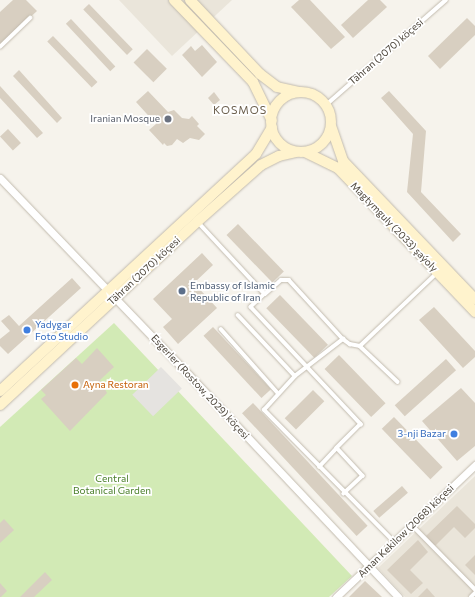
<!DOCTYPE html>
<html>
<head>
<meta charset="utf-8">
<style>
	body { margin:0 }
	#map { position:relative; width:475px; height:597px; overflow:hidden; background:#f6f3ec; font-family:Commissioner,sans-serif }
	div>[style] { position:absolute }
	.residential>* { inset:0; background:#eae5da }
	.green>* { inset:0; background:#d2eab5 }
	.parking>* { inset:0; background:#e5e3e0; transform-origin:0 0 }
	.building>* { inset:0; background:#d8cfc1; transform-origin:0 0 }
	.roads { filter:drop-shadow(0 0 1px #c2bbae) drop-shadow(0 0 1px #c2bbae) }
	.lane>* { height:3.5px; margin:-1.75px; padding:0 1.75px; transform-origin:1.75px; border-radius:1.75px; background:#fff }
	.street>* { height:7px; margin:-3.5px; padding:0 3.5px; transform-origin:3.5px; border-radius:3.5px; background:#fff }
	.secondary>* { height:10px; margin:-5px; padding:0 5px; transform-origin:5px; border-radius:5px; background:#fff3cd }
	.secondary>.ring { margin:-5px; padding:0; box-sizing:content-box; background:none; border:10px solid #fff3cd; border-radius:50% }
	.dots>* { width:11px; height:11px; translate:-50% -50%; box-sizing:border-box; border:2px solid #fff; border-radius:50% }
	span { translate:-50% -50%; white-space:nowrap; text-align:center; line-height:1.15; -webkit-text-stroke:3.5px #fff; paint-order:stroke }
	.street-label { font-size:10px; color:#4b4439 }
	.worship-label { font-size:10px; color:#5b616d }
	.right { translate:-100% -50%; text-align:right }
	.service-label { font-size:10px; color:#4e5e75 }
	.left { translate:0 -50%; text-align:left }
	.shop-label { font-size:10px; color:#366cbe }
	.food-label { font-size:10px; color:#c56008 }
	.park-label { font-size:10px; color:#4a7f2a }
	.neighbourhood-label { font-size:11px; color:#6e6250; letter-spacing:1px }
</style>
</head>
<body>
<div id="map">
	<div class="residential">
		<i style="clip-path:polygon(119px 0,232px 0,172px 56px)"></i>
		<i style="clip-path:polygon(475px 476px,475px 597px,405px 597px,378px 568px)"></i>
	</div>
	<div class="green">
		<i style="clip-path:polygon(114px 323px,352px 576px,329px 597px,0 597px,0 427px)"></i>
	</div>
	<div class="parking">
		<i style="left:161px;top:367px;width:30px;height:40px;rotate:46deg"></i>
	</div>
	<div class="building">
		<i style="clip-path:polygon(13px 0,26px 0,37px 11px,0 45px,0 12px)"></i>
		<i style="clip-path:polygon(299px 0,310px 0,345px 37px,331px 49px,291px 7px)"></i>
		<i style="clip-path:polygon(368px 0,380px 0,387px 7px,353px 38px,341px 25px)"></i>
		<i style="left:89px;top:4px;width:63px;height:8px;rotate:46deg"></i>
		<i style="clip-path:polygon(467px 18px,475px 26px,475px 35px,440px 69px,428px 56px)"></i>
		<i style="left:71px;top:19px;width:65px;height:7px;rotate:47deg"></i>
		<i style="left:53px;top:36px;width:64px;height:8px;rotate:46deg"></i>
		<i style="clip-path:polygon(202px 45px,217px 62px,202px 77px,182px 55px,191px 46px,195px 51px)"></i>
		<i style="left:147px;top:49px;width:28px;height:19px;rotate:45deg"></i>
		<i style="clip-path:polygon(19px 70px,62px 118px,57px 123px,13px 76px)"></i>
		<i style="clip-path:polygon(0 86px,43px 133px,37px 138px,0 98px)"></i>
		<i style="clip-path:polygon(148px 91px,168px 112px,174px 110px,182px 118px,189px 119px,192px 116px,199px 124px,197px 126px,205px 134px,199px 140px,190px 138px,183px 143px,177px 139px,172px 145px,167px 146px,164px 143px,163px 145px,149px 130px,156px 124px,136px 102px)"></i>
		<i style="clip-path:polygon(389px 91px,426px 131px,421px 192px,461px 234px,453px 242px,407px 192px,413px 134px,381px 98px)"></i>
		<i style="clip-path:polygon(214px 92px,220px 100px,214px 105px,208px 98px)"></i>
		<i style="left:8px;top:129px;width:19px;height:11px;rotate:47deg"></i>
		<i style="left:238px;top:224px;width:66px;height:16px;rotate:46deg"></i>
		<i style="clip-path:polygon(202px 253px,213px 265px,194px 283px,217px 308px,178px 344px,163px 327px,172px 319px,153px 299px)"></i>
		<i style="clip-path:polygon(72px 278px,81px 288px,8px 354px,0 346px,0 339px,10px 331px,1px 321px,9px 315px,19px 326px)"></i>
		<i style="left:280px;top:295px;width:69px;height:19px;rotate:46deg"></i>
		<i style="clip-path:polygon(434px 307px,475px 351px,475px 357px,463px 368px,419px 320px)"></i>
		<i style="left:213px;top:327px;width:85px;height:13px;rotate:47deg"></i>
		<i style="clip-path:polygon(97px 348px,114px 367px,100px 380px,107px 393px,70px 431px,41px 399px,46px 395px,41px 390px,76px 358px,82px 364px)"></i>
		<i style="left:339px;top:355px;width:67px;height:20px;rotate:46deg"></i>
		<i style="left:446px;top:359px;width:15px;height:69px;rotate:48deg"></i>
		<i style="clip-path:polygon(461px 388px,475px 403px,475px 446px,457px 461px,422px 421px)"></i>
		<i style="left:313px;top:390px;width:16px;height:40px;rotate:45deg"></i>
		<i style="left:253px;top:403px;width:168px;height:15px;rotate:47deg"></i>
		<i style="left:394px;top:417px;width:70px;height:17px;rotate:46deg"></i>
		<i style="left:402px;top:486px;width:9px;height:38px;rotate:49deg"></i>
		<i style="clip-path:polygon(457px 506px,475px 524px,475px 528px,465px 538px,454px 527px,435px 546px,426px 536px)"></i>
		<i style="clip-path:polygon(4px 519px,14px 530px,0 543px,0 523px)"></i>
		<i style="clip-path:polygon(418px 540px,428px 552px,410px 570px,423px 583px,411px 594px,387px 570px)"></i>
		<i style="clip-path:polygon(475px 555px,475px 575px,465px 565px)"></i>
		<i style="clip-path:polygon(45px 572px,52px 580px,34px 597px,20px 597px)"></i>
		<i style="clip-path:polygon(365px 581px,382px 597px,349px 597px)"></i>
		<i style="clip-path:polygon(0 583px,7px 591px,1px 597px,0 597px)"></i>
		<i style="clip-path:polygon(427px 588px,435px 597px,418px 597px)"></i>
	</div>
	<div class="roads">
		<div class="lane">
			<i style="left:0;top:47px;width:42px;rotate:-44deg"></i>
			<i style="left:326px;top:105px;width:159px;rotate:-41.2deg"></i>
			<i style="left:198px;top:222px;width:98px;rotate:47.1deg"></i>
			<i style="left:265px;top:294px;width:19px;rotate:137deg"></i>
			<i style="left:251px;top:307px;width:161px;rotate:46.8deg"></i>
			<i style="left:361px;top:424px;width:34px;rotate:135deg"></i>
			<i style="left:337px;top:448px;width:38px;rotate:47deg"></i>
			<i style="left:363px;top:476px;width:26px;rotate:137deg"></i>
			<i style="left:265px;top:294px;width:21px;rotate:-41deg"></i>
			<i style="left:281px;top:280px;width:8px"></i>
			<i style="left:289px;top:280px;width:80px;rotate:47.5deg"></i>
			<i style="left:238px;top:315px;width:83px;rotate:46.9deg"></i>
			<i style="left:221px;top:329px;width:86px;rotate:48.3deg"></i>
			<i style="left:360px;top:346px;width:52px;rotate:43.5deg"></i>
			<i style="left:319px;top:467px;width:26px;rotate:-47deg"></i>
			<i style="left:412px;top:525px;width:90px;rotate:45.5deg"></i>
			<i style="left:394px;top:542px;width:185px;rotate:-134.6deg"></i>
			<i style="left:264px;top:410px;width:46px;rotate:-47.6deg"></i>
			<i style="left:295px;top:376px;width:61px;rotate:-37.6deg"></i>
			<i style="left:343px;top:339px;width:9px;rotate:36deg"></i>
			<i style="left:350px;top:344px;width:10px;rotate:11deg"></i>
			<i style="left:360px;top:346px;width:106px;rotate:-43.5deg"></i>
			<i style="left:471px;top:597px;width:6px;rotate:-45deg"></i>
		</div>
		<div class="street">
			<i style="left:0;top:178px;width:273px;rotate:46.2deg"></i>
			<i style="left:189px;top:375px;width:305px;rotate:46.7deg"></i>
			<i style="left:336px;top:597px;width:192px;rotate:-43.5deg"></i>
		</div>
		<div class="secondary">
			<i style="left:174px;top:0;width:114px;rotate:46.1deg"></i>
			<i style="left:253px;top:82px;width:43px;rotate:64deg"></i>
			<i style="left:190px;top:0;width:102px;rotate:46.6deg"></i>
			<i style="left:260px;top:74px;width:21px;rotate:37deg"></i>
			<i style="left:277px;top:87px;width:22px;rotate:13deg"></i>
			<i class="ring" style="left:271px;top:92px;width:50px;height:50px"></i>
			<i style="left:331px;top:126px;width:37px;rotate:71deg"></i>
			<i style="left:343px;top:161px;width:191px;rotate:46.3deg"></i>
			<i style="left:305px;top:152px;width:37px;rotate:26deg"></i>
			<i style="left:338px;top:168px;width:199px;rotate:46.4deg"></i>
			<i style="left:0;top:391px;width:349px;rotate:-42.8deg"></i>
			<i style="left:256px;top:154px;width:31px;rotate:-59deg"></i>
			<i style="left:0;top:405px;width:270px;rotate:-42.9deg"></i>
			<i style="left:198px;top:221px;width:84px;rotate:-41.6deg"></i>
			<i style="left:261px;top:165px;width:20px;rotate:-27deg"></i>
			<i style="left:279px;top:156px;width:18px;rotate:-13deg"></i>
		</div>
	</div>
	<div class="dots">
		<i style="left:168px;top:119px;background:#6b7280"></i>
		<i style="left:182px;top:291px;background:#5c6f8a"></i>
		<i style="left:27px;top:330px;background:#3f7fe0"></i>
		<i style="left:75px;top:385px;background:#e8710a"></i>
		<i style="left:454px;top:434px;background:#3f7fe0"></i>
	</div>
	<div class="street-label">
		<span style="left:386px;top:52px;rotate:-41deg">Tähran (2070) köçesi</span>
		<span style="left:394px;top:227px;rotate:46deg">Magtymguly (2033) şaýoly</span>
		<span style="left:144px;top:271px;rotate:-43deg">Tähran (2070) köçesi</span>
		<span style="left:200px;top:387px;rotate:47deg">Esgerler (Rostow, 2029) köçesi</span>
		<span style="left:406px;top:531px;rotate:-44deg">Aman Kekilow (2068) köçesi</span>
	</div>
	<div class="worship-label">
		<span class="right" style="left:160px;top:119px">Iranian Mosque</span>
	</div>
	<div class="service-label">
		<span class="left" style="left:190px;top:291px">Embassy of Islamic<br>Republic of Iran</span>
	</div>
	<div class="shop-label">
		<span class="left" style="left:35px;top:330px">Yadygar<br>Foto Studio</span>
		<span class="right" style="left:446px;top:434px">3-nji Bazar</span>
	</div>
	<div class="food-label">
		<span class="left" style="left:83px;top:385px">Ayna Restoran</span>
	</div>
	<div class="park-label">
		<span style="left:112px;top:484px">Central<br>Botanical Garden</span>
	</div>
	<div class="neighbourhood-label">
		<span style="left:240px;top:110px">KOSMOS</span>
	</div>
</div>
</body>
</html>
